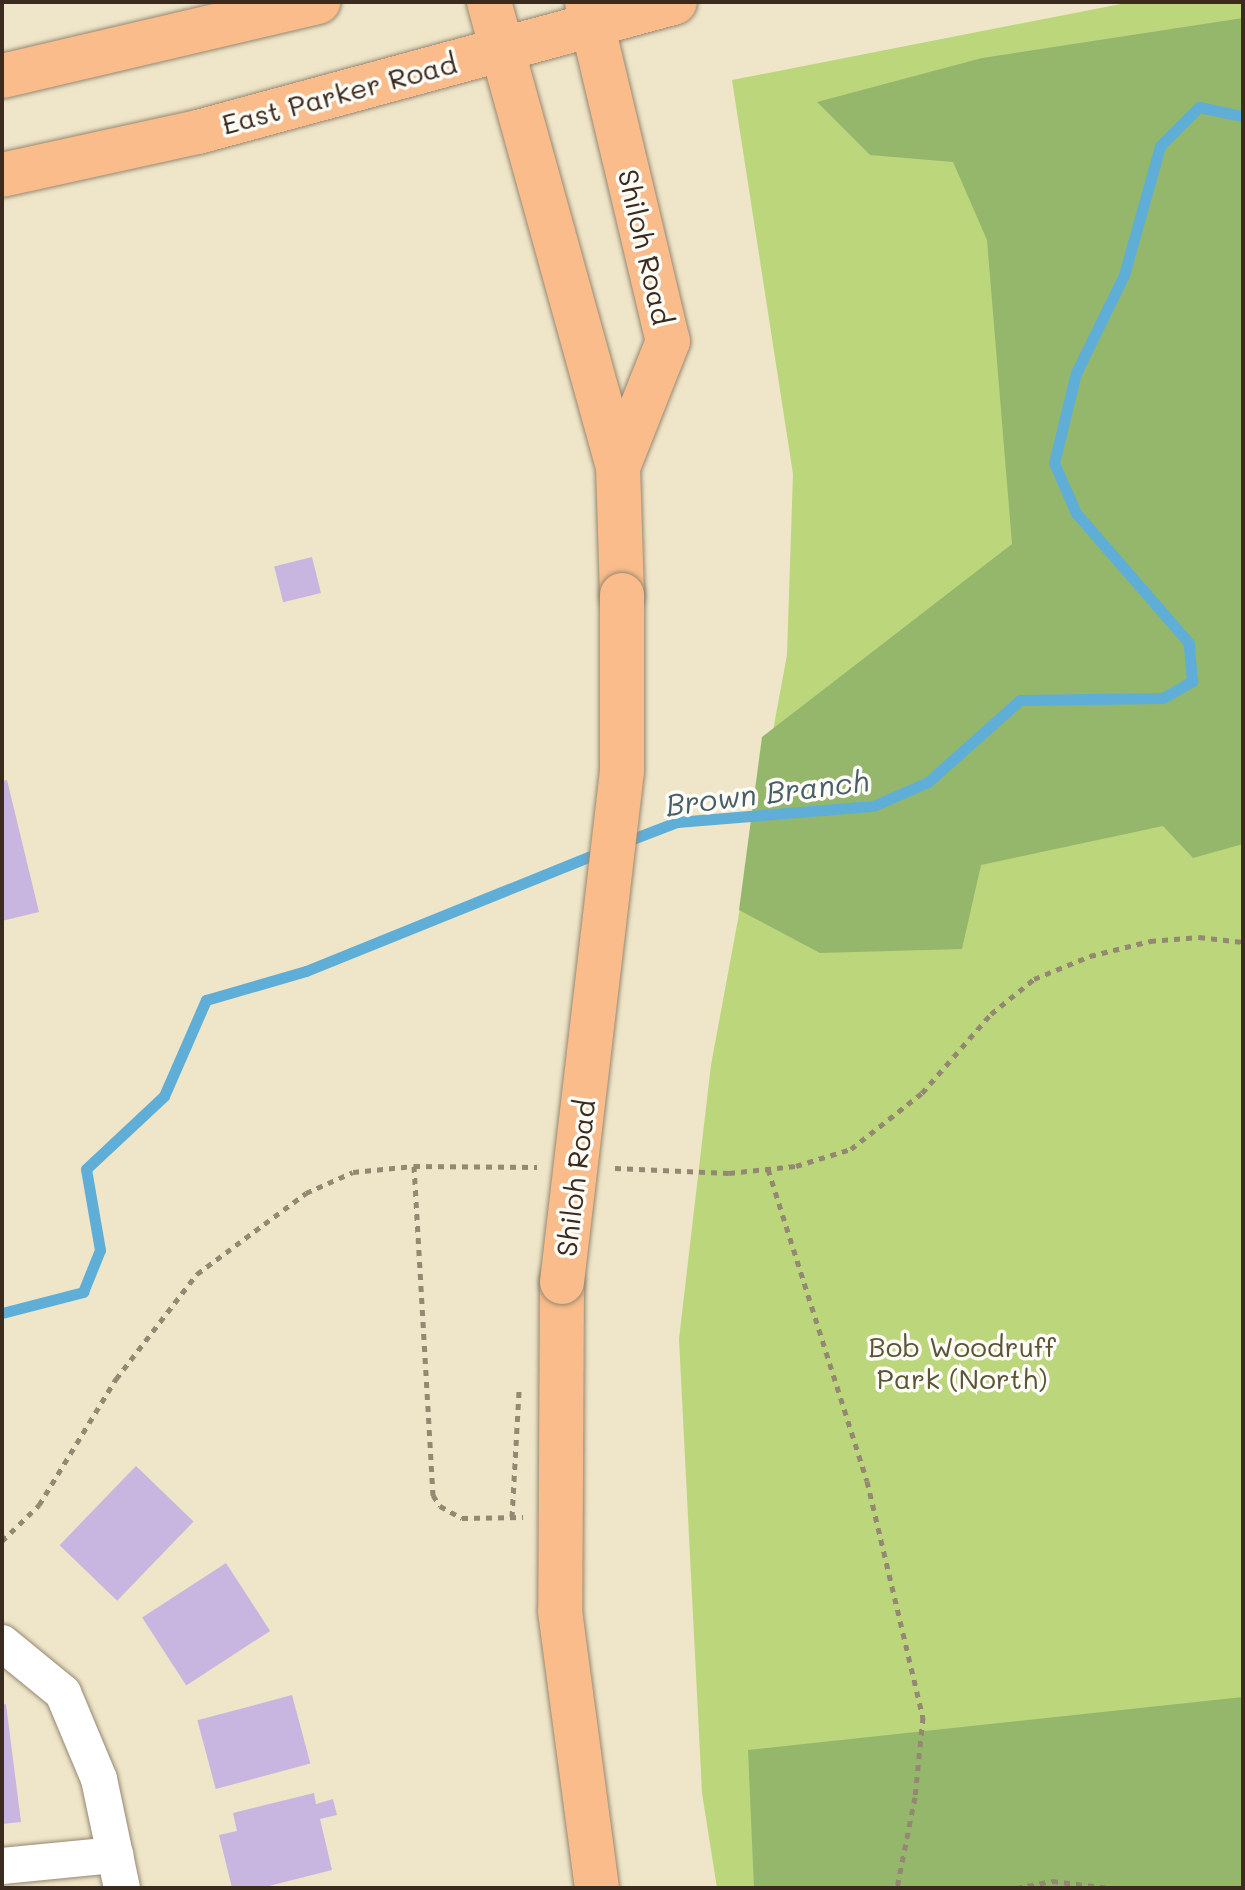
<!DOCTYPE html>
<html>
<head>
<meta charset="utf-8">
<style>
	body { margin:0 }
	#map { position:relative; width:1245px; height:1890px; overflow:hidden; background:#efe5c8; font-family:Mali,sans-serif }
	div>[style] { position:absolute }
	.green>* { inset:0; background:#bcd67c }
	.forest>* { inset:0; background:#95b76c }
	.stream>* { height:11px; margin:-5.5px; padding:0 5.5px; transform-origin:5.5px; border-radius:5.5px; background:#5eaed8 }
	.building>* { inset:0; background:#c9b6e0; transform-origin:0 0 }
	.path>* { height:5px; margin-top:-2.5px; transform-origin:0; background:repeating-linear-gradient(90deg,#958873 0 6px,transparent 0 12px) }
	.roads { filter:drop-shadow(0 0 2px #958873) drop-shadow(0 0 2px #958873) }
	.minor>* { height:36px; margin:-18px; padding:0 18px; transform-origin:18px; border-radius:18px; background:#fff }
	.major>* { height:44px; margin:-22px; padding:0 22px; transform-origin:22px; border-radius:22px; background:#f9bc8a }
	.bridges { filter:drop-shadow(0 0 2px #958873) drop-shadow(0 0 2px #958873) }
	.major-bridge>* { height:44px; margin:-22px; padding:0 22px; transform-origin:22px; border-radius:22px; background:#f9bc8a }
	span { translate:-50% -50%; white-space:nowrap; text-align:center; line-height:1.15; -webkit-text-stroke:7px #fdfcf7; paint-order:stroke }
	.street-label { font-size:28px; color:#3b2a1e }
	.park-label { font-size:28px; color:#5b5536 }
	.water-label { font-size:30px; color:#495f68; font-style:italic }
	.frame { position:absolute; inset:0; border:4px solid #3b2a1e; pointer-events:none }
</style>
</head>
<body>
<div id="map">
	<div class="green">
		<i style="clip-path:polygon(1131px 2px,1243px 2px,1243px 1888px,717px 1888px,702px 1793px,679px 1339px,711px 1065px,787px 655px,793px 474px,732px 80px)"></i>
	</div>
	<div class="forest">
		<i style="clip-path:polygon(1243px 18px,1243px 844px,1193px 858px,1163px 826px,981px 865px,962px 949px,820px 953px,739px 910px,762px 737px,1012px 544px,987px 240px,953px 162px,870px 155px,817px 102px,982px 58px)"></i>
		<i style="clip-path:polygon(1243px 1697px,1243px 1888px,754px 1888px,748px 1750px)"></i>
	</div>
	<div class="stream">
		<i style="left:622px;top:843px;width:59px;rotate:-20.9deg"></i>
		<i style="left:677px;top:822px;width:197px;rotate:-4.7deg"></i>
		<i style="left:873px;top:806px;width:60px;rotate:-23.6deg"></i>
		<i style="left:928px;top:782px;width:123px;rotate:-41.7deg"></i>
		<i style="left:1020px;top:700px;width:143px;rotate:-0.8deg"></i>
		<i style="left:1163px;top:698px;width:34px;rotate:-30deg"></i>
		<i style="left:1192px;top:681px;width:38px;rotate:-95deg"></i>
		<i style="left:1189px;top:643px;width:172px;rotate:-131deg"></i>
		<i style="left:1076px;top:513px;width:55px;rotate:-113.7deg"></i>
		<i style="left:1054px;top:463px;width:93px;rotate:-76.3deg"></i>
		<i style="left:1076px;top:373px;width:109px;rotate:-63.9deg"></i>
		<i style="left:1124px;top:275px;width:134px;rotate:-74.4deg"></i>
		<i style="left:1160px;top:146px;width:55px;rotate:-45deg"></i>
		<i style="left:1199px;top:107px;width:45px;rotate:11.6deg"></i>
		<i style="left:2px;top:1313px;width:84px;rotate:-14.5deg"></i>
		<i style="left:83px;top:1292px;width:45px;rotate:-68deg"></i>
		<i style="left:100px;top:1250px;width:82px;rotate:-99.8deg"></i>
		<i style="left:86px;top:1169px;width:107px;rotate:-43.1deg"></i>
		<i style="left:164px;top:1096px;width:105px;rotate:-66.4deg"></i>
		<i style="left:206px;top:1000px;width:104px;rotate:-16.2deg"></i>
		<i style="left:306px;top:971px;width:320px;rotate:-22deg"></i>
	</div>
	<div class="building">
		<i style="left:312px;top:557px;width:37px;height:39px;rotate:76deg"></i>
		<i style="clip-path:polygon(7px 780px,39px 912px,2px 921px,2px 781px)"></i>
		<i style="left:136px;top:1466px;width:80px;height:110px;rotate:44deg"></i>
		<i style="left:226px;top:1563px;width:81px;height:100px;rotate:57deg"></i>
		<i style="left:292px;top:1695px;width:71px;height:98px;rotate:75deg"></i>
		<i style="clip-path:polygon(6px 1704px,21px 1822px,2px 1824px,2px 1705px)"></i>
		<i style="clip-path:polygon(314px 1793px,316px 1804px,333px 1799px,337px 1815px,320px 1819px,332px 1870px,261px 1888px,232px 1888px,219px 1835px,237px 1831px,233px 1813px)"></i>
	</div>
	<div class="path">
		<i style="left:414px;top:1166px;width:330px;rotate:86.7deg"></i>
		<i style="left:433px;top:1495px;width:13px;rotate:58deg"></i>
		<i style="left:440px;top:1506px;width:25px;rotate:29deg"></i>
		<i style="left:462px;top:1518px;width:61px;rotate:-0.9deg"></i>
		<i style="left:615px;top:1168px;width:114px;rotate:2.5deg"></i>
		<i style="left:729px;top:1173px;width:67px;rotate:-6deg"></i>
		<i style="left:796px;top:1166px;width:58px;rotate:-17.2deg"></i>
		<i style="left:851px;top:1149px;width:90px;rotate:-38.3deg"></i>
		<i style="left:922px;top:1093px;width:105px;rotate:-48.9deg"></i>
		<i style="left:991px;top:1014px;width:55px;rotate:-39.1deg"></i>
		<i style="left:1034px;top:979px;width:61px;rotate:-22.3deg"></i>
		<i style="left:1090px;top:956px;width:62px;rotate:-14deg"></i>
		<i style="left:1150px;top:941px;width:49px;rotate:-4.7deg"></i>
		<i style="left:1199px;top:937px;width:44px;rotate:6.5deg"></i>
		<i style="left:768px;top:1169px;width:327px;rotate:72.4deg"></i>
		<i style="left:867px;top:1481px;width:243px;rotate:76.7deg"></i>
		<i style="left:923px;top:1717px;width:80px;rotate:95.7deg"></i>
		<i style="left:915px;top:1797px;width:93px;rotate:101.2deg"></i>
		<i style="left:512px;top:1517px;width:127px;rotate:-86.8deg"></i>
		<i style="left:2px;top:1541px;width:52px;rotate:-44.2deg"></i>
		<i style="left:39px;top:1505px;width:148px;rotate:-58.6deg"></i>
		<i style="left:116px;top:1379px;width:133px;rotate:-52.4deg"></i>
		<i style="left:197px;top:1274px;width:136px;rotate:-36.6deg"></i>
		<i style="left:306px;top:1193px;width:51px;rotate:-24.1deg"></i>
		<i style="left:353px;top:1172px;width:61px;rotate:-5.6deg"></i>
		<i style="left:414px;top:1166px;width:123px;rotate:0.5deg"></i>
		<i style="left:1016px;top:1888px;width:37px;rotate:-11deg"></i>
		<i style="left:1052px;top:1881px;width:59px;rotate:6.8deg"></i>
	</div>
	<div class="roads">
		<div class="minor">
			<i style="left:2px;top:1643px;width:79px;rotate:39.3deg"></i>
			<i style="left:63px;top:1693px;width:93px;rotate:67.3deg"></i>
			<i style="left:99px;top:1779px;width:111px;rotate:78.1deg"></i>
			<i style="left:2px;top:1866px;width:114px;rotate:-5.6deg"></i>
		</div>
		<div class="major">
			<i style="left:489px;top:2px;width:483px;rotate:74.5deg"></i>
			<i style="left:618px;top:467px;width:128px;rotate:88.2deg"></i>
			<i style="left:587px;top:2px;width:349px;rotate:76.6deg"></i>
			<i style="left:668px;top:341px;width:136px;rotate:111.6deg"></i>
			<i style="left:2px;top:76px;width:325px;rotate:-13.2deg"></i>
			<i style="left:2px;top:175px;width:201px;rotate:-12.4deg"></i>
			<i style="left:198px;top:132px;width:494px;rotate:-15.2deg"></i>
			<i style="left:562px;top:1282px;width:329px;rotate:90.3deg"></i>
			<i style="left:560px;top:1611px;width:279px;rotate:82.4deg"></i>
		</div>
	</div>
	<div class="bridges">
		<div class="major-bridge">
			<i style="left:562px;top:1282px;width:515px;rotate:-83.3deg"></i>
			<i style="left:622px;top:771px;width:176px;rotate:-90deg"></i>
		</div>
	</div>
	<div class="street-label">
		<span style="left:339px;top:93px;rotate:-15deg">East Parker Road</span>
		<span style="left:646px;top:247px;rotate:77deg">Shiloh Road</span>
		<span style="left:575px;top:1178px;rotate:-83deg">Shiloh Road</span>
	</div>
	<div class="park-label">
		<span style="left:962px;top:1362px">Bob Woodruff<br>Park (North)</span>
	</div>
	<div class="water-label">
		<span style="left:767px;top:792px;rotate:-7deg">Brown Branch</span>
	</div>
	<div class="frame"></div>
</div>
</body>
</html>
